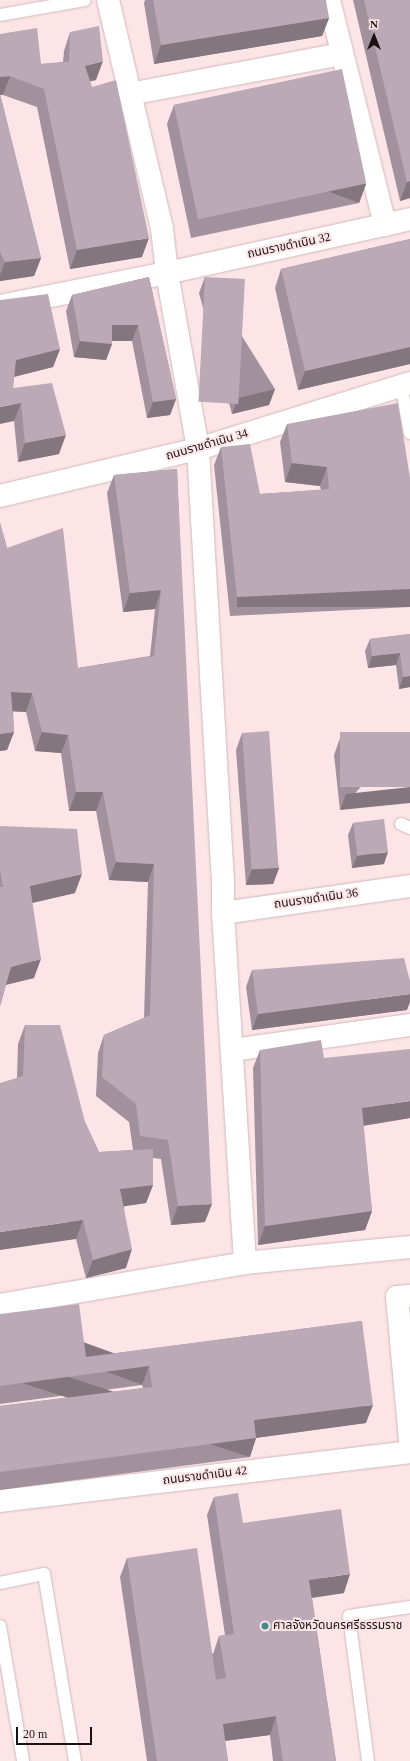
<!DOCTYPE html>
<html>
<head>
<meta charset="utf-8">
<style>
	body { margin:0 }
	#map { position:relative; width:410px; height:1761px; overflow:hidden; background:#fde5e7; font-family:"Times New Roman","Noto Sans Thai",serif }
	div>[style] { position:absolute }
	.roads { filter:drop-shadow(0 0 1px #d0b8bb) drop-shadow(0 0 1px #d0b8bb) }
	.lane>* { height:12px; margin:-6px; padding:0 6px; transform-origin:6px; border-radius:6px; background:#fff }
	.street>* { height:22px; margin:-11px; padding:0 11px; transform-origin:11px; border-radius:11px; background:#fff }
	.secondary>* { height:22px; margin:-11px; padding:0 11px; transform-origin:11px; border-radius:11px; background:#fff }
	.wall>* { inset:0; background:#a1919c }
	.shaded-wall>* { inset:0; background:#83767f; transform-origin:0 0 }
	.building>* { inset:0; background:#bba9b5; transform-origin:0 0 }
	.dots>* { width:11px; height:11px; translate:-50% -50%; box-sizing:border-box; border:2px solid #fde5e7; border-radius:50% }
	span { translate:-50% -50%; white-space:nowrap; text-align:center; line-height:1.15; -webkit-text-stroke:4px #fde5e7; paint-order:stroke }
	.street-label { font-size:12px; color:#191112 }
	.poi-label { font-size:12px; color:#191112 }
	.left { translate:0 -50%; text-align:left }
	.north { position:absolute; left:354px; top:16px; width:40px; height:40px; -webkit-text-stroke:3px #fde5e7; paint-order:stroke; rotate:0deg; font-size:11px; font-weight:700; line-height:16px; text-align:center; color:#191112 }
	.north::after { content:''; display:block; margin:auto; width:14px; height:18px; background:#191112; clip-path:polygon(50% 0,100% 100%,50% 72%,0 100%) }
	.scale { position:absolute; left:16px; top:1727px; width:76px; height:18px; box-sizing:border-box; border:2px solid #191112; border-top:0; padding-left:5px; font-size:12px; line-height:14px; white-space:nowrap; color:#191112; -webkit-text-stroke:3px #fde5e7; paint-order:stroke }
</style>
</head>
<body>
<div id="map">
	<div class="roads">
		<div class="lane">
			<i style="left:0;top:15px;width:86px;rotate:-10deg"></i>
			<i style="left:401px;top:385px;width:49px;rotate:79.4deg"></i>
			<i style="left:401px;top:824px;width:10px;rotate:24deg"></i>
			<i style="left:0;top:1583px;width:45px;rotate:-11.6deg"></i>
			<i style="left:44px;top:1574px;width:190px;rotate:80.6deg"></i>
			<i style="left:0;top:1626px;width:137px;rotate:80.3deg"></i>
			<i style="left:368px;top:1761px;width:146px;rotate:-97.5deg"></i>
			<i style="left:349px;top:1616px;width:62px;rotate:-8.4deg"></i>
		</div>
		<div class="street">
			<i style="left:108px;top:0;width:235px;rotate:76.7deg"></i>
			<i style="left:162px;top:229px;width:44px;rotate:83.5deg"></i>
			<i style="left:167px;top:273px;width:179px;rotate:80deg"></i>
			<i style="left:198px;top:449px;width:429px;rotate:86.7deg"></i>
			<i style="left:223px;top:877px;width:36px;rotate:90deg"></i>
			<i style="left:223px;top:913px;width:351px;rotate:86.4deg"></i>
			<i style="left:329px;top:0;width:232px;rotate:76deg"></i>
			<i style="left:130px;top:94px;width:216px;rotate:-10.7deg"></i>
			<i style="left:0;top:306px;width:170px;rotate:-11.2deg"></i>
			<i style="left:167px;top:273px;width:249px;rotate:-12.5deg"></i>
			<i style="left:0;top:496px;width:204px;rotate:-13.4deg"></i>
			<i style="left:198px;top:449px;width:222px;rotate:-17.3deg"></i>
			<i style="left:223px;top:913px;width:189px;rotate:-8.2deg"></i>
			<i style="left:232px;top:1050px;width:180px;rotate:-8deg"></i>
			<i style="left:410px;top:1296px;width:13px;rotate:176deg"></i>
			<i style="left:397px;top:1297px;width:144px;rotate:84.8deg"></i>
			<i style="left:0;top:1305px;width:249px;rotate:-9.7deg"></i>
			<i style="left:245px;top:1263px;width:166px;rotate:-5.5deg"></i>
		</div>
		<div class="secondary">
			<i style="left:0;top:1501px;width:413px;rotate:-6.8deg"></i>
		</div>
	</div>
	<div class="wall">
		<i style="clip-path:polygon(145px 0,153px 0,329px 18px,322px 36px,154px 64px,144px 3px)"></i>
		<i style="clip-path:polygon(353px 0,410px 0,410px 198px,400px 201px)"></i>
		<i style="clip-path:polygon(70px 32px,96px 80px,90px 81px,142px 257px,70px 269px,37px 107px,3px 95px,0 95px,41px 258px,34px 276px,0 281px,0 34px,41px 64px,63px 62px,64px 51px)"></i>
		<i style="clip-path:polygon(174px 105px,366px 184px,359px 203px,191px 238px,167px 124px)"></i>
		<i style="clip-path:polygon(410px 239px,410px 364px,298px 390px,275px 288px,281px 269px)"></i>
		<i style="clip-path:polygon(149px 277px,176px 399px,170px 415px,147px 418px,132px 341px,112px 341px,112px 344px,106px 360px,74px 357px,66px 311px,72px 295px)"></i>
		<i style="clip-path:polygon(205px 277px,275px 389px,269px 405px,232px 414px,199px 293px)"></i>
		<i style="clip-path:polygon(0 300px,60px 349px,53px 367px,14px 377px,13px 388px,59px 454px,18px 462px,14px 421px)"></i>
		<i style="clip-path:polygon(287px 424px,410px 478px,410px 607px,230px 616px,214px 465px,221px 447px,260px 494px,321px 490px,320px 486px,285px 482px,280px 442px)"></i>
		<i style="clip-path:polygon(177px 469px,205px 1222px,171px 1225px,161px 1159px,153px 1158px,153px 1185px,146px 1203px,124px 1206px,126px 1268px,86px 1278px,76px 1239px,17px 1078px,18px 1044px,25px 1025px,85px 1122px,99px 1152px,133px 1150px,129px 1122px,96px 1096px,98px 1053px,104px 1035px,144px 1018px,148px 882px,109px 880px,96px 811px,69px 811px,61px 753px,35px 751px,26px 712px,13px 711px,14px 732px,7px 750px,0 751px,0 523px,7px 548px,78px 668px,150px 656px,155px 609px,123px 612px,107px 493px,114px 475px)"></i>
		<i style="clip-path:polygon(410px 634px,410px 687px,399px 689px,396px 665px,368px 668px,365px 651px,370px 639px)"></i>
		<i style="clip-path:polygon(410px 732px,340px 810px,334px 755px,340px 738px)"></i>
		<i style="clip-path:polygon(242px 733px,279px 868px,273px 884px,246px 885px,236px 750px)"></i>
		<i style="clip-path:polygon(353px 823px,384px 864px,352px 868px,348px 835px)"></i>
		<i style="clip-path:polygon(0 826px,75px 893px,32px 903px,34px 978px,6px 985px,0 1006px)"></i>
		<i style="clip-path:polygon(252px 970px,407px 1010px,252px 1030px,246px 987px)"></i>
		<i style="clip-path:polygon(260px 1050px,324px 1058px,410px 1118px,363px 1126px,372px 1211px,365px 1230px,258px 1245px,253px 1068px)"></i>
		<i style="clip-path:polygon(0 1314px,86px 1357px,362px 1321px,366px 1423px,256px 1438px,250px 1457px,0 1490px,0 1406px,143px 1388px,142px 1385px,0 1404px)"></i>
		<i style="clip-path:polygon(214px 1497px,243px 1523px,344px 1593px,312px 1598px,336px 1761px,273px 1761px,270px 1735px,225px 1741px,228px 1761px,147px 1761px,120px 1577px,127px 1558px,213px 1654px,219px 1636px,225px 1635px,207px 1515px)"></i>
	</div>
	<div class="shaded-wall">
		<i style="clip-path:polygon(329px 18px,322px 36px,154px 64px,161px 45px)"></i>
		<i style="clip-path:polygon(103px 61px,96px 80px,78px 84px,85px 66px)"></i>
		<i style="clip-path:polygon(10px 76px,3px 95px,0 95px,0 77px)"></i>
		<i style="clip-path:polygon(410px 181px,410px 198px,400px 201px,407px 182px)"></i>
		<i style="left:366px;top:184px;width:20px;height:172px;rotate:110deg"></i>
		<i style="clip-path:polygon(149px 238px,142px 257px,70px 269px,77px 250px)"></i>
		<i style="clip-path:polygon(41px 258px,34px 276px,0 281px,0 275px,5px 262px)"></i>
		<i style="clip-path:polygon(112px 325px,138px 325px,132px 341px,106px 341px)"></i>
		<i style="clip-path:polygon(80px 341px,112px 344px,106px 360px,74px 357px)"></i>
		<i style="clip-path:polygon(410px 347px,410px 364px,298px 390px,305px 371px)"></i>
		<i style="clip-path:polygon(60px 349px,53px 367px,9px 378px,16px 360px)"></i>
		<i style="clip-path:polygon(275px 389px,269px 405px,232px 414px,238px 398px)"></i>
		<i style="clip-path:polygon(176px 399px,170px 415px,147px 418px,153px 402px)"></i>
		<i style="clip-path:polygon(21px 403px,14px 421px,0 424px,0 407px)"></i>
		<i style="clip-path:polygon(66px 435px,59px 454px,18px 462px,25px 443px)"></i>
		<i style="clip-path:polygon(292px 463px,327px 467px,320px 486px,285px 482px)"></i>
		<i style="left:410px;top:589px;width:18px;height:173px;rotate:90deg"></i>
		<i style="clip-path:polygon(161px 590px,155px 609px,123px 612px,130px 593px)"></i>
		<i style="clip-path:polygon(400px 653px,396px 665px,368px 668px,372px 656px)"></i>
		<i style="clip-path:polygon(410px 676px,410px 687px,399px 689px,403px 677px)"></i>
		<i style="clip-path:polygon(11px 692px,32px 693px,26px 712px,4px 711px)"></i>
		<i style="clip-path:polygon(14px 732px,7px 750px,0 751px,0 734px)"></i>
		<i style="clip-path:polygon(42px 732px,68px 735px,61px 753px,35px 751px)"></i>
		<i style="clip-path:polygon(410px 787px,410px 803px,340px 810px,346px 794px)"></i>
		<i style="clip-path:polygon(76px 792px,103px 792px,96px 811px,69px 811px)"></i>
		<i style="clip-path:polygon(388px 852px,384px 864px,352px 868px,357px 856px)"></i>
		<i style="clip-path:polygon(116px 862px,154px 864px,148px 882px,109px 880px)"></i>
		<i style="clip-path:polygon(279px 868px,273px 884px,246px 885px,252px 869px)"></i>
		<i style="clip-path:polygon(82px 874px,75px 893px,23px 905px,30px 886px)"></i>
		<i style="clip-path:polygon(41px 959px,34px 978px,4px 985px,11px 967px)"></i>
		<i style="clip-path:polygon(410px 994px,410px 1002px,407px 1010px,252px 1030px,258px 1014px)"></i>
		<i style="clip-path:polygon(410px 1101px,410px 1118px,355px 1127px,362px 1108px)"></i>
		<i style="clip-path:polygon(153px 1185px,146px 1203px,113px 1208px,120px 1189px)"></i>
		<i style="clip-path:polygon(212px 1204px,205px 1222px,171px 1225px,178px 1206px)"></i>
		<i style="clip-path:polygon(372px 1211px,365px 1230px,258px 1245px,265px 1226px)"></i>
		<i style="clip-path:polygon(83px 1220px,76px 1239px,0 1250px,0 1232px)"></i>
		<i style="clip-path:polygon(132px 1249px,126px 1268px,86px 1278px,93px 1260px)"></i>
		<i style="left:149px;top:1366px;width:20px;height:150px;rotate:110deg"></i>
		<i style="clip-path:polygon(373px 1405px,366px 1423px,247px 1439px,254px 1420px)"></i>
		<i style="left:256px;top:1438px;width:20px;height:258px;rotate:108deg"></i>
		<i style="clip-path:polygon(350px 1574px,344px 1593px,302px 1599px,309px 1580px)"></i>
		<i style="clip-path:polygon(276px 1716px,270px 1735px,216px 1742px,223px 1724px)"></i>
	</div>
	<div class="building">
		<i style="clip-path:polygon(153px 0,326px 0,329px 18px,161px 45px)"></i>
		<i style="clip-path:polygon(364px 0,410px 0,410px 181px,407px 182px)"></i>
		<i style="clip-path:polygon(99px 26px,103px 61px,85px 66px,92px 87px,116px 80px,149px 238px,77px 250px,44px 89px,10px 76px,0 77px,0 34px,37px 28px,41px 64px,69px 62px,70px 32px)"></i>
		<i style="left:342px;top:69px;width:117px;height:172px;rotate:78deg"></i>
		<i style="clip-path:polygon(0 93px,41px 258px,5px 262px,0 252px)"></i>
		<i style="clip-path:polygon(410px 239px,410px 347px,305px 371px,281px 269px)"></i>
		<i style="clip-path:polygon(149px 277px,176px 399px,153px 402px,138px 325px,112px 325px,112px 344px,80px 341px,72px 295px)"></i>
		<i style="left:205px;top:277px;width:40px;height:125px;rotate:3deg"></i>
		<i style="clip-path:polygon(48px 294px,60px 349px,16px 360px,13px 388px,52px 383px,66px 435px,25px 443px,21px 403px,0 407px,0 300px)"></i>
		<i style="clip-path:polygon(398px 403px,410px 478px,410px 589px,237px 597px,221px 447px,250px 444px,260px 494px,329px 489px,327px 467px,292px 463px,287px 424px)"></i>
		<i style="clip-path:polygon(177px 469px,212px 1204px,178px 1206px,168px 1140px,140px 1136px,136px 1104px,102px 1077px,104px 1035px,150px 1015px,154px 864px,116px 862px,103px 792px,76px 792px,68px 735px,42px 732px,32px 693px,11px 692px,14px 732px,0 734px,0 523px,7px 548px,63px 528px,78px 668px,154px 656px,161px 590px,130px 593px,114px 475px)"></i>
		<i style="clip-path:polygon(410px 634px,410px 676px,403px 677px,400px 653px,372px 656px,370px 639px)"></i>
		<i style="left:269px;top:731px;width:137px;height:27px;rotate:86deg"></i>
		<i style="left:410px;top:732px;width:55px;height:70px;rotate:90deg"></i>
		<i style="left:384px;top:819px;width:33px;height:31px;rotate:83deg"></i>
		<i style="clip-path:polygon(0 826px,77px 829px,82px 874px,30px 886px,41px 959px,11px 967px,0 1006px,0 887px,3px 887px,0 870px)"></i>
		<i style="clip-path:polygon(404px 958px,410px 981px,410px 994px,258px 1014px,252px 970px)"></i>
		<i style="clip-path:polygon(25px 1025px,60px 1025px,85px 1122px,99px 1152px,153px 1149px,153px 1185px,120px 1189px,132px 1249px,93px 1260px,83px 1220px,0 1232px,0 1083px,23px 1076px)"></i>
		<i style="clip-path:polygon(321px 1040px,324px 1058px,410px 1049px,410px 1101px,362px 1108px,372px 1211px,265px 1226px,260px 1050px)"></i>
		<i style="clip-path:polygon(79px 1304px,86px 1357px,362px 1321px,373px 1405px,254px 1420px,256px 1438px,0 1472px,0 1406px,152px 1387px,149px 1366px,0 1386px,0 1314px)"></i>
		<i style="clip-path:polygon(238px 1493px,243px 1523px,341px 1509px,350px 1574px,309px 1580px,336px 1761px,283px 1761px,276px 1716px,223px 1724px,228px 1761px,157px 1761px,127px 1558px,197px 1548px,216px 1680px,226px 1678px,219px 1636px,234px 1634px,214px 1497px)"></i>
	</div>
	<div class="dots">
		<i style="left:265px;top:1626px;background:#428a90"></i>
	</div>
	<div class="street-label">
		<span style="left:289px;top:246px;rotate:-12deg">ถนนราขดำเนิน 32</span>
		<span style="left:207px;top:445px;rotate:-16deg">ถนนราชดำเนิน 34</span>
		<span style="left:316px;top:899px;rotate:-8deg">ถนนราขดำเนิน 36</span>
		<span style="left:205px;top:1476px;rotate:-7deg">ถนนราขดำเนิน 42</span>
	</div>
	<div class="poi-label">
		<span class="left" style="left:273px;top:1626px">ศาลจังหวัดนครศรีธรรมราช</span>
	</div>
	<div class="north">N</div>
	<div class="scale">20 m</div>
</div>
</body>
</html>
